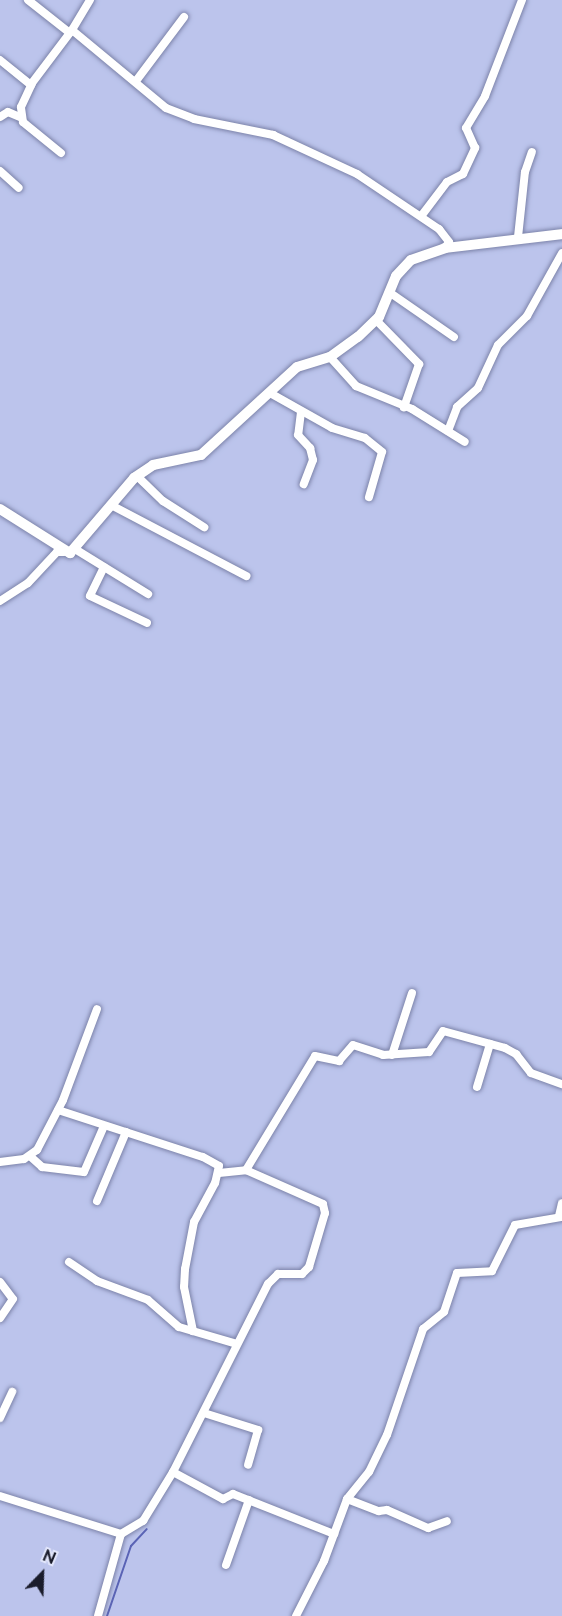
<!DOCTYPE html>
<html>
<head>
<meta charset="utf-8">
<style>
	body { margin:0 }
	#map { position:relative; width:562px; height:1616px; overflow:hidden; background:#bcc4ec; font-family:Raleway,sans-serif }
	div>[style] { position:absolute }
	.stream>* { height:2px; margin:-1px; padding:0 1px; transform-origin:1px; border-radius:1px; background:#5a63b5 }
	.roads { filter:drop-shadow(0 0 2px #7c83a9) drop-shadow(0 0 2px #7c83a9) }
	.street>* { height:8px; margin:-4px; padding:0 4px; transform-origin:4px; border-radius:4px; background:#fff }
	.secondary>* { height:10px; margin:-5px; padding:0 5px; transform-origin:5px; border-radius:5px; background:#fff }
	span { translate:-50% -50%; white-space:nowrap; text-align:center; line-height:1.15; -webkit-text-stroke:4.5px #e1e5fa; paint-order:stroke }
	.north { position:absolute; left:12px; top:1544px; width:60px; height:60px; -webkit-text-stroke:4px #e1e5fa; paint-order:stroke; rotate:23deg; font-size:16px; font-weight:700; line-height:24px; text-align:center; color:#1a1c2b }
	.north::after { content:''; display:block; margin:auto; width:21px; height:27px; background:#1a1c2b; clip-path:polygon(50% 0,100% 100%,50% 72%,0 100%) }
</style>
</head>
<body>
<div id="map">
	<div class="stream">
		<i style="left:107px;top:1616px;width:74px;rotate:-71.1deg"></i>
		<i style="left:131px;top:1546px;width:23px;rotate:-47deg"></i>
	</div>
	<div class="roads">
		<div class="street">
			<i style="left:28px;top:0;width:53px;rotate:38.2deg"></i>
			<i style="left:90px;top:0;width:35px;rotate:121deg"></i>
			<i style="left:72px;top:30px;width:122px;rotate:39.7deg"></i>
			<i style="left:166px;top:108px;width:30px;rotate:21deg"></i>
			<i style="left:194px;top:119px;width:81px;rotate:11.4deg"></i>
			<i style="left:273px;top:135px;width:93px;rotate:24.9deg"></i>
			<i style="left:357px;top:174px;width:99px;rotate:33.9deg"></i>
			<i style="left:439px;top:229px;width:16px;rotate:52deg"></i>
			<i style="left:449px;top:242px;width:7px;rotate:124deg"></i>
			<i style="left:0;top:60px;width:40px;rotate:39deg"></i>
			<i style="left:136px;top:81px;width:80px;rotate:-53.1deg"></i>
			<i style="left:0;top:117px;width:9px;rotate:-32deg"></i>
			<i style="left:8px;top:112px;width:15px;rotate:23deg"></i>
			<i style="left:61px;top:153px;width:49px;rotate:-140.8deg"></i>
			<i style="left:23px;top:122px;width:15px;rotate:-98deg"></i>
			<i style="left:21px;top:107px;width:26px;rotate:-65deg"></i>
			<i style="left:32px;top:83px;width:66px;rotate:-53deg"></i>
			<i style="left:0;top:171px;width:25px;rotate:42deg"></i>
			<i style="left:422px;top:215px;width:41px;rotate:-52.9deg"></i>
			<i style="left:447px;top:182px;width:18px;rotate:-27deg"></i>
			<i style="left:463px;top:174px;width:29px;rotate:-65deg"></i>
			<i style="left:475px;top:148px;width:22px;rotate:-114deg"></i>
			<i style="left:466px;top:128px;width:37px;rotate:-59deg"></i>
			<i style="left:485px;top:96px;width:103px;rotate:-68.9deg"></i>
			<i style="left:518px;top:237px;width:65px;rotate:-83.9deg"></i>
			<i style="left:525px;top:172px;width:21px;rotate:-71deg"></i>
			<i style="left:389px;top:292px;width:79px;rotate:34.7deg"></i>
			<i style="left:376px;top:320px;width:62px;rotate:45.7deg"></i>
			<i style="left:419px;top:364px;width:46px;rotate:109.2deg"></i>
			<i style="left:330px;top:357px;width:39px;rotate:48deg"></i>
			<i style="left:356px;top:386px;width:61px;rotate:22.3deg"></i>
			<i style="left:412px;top:409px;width:62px;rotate:31.9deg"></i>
			<i style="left:270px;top:393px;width:71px;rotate:29.4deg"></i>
			<i style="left:332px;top:428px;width:34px;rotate:17deg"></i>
			<i style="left:365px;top:438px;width:22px;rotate:39deg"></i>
			<i style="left:382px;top:452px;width:47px;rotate:106.1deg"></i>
			<i style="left:301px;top:412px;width:23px;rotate:97deg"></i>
			<i style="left:298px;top:435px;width:18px;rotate:47deg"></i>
			<i style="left:310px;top:448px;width:12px;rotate:76deg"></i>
			<i style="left:313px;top:460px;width:26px;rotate:111deg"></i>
			<i style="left:448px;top:431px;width:26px;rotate:-69deg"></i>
			<i style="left:457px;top:407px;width:28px;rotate:-42deg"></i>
			<i style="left:478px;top:388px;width:47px;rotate:-65.1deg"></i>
			<i style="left:498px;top:345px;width:41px;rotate:-45deg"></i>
			<i style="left:527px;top:316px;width:72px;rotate:-60.9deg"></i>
			<i style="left:137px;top:476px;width:36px;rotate:44deg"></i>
			<i style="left:163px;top:501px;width:49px;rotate:32.4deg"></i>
			<i style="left:111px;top:505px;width:153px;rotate:27.7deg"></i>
			<i style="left:75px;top:549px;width:86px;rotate:31.7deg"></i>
			<i style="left:104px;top:567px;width:32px;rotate:116deg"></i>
			<i style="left:90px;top:596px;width:63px;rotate:25.3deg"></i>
			<i style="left:0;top:601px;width:33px;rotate:-33deg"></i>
			<i style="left:28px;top:583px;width:42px;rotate:-46.9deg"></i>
			<i style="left:57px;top:552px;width:7px"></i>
			<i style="left:392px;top:1055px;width:65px;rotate:-72.1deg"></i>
			<i style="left:477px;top:1087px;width:45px;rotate:-73.2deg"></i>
			<i style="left:58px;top:1110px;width:152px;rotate:18deg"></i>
			<i style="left:203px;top:1157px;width:18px;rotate:29deg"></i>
			<i style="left:219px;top:1166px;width:17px;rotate:103deg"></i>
			<i style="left:215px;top:1183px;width:44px;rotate:118.3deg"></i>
			<i style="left:194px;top:1222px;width:48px;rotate:100.8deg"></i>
			<i style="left:185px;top:1269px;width:18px;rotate:93deg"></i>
			<i style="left:184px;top:1287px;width:45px;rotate:78.4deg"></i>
			<i style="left:31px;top:1157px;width:15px;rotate:42deg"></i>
			<i style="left:42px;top:1167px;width:42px;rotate:6.8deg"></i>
			<i style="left:84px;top:1172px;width:50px;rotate:-66.5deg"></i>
			<i style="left:0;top:1162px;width:24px;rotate:-7deg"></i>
			<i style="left:24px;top:1159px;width:16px;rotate:-35deg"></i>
			<i style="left:37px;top:1150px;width:56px;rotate:-62.5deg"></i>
			<i style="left:63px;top:1100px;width:97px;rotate:-69.5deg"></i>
			<i style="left:219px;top:1173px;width:27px;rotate:-6deg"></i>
			<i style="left:246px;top:1170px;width:133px;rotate:-58.8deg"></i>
			<i style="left:315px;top:1056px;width:25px;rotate:12deg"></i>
			<i style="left:339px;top:1061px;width:21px;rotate:-49deg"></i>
			<i style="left:353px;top:1045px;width:32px;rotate:18deg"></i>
			<i style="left:383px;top:1055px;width:46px;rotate:-3.7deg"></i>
			<i style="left:429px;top:1052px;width:25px;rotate:-56deg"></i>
			<i style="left:443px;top:1031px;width:64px;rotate:15.3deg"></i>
			<i style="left:505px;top:1048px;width:13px;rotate:29deg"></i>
			<i style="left:516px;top:1054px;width:24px;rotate:52deg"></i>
			<i style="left:531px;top:1073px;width:33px;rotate:20deg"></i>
			<i style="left:97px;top:1201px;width:75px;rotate:-67.2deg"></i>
			<i style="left:559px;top:1216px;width:13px;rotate:-77deg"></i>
			<i style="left:69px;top:1262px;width:34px;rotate:34deg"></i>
			<i style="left:97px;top:1281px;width:54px;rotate:20.4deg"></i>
			<i style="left:148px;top:1300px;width:41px;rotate:41.1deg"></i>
			<i style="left:179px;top:1327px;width:60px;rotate:16.3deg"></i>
			<i style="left:0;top:1282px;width:21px;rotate:53deg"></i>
			<i style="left:13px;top:1299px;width:23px;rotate:124deg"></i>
			<i style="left:204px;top:1413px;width:57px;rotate:17.5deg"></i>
			<i style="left:258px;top:1430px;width:36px;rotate:106deg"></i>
			<i style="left:0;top:1418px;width:29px;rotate:-65deg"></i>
			<i style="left:173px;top:1472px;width:57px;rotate:28.4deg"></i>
			<i style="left:223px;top:1499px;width:11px;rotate:-27deg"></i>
			<i style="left:233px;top:1494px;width:109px;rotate:21.6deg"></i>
			<i style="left:0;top:1496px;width:127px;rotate:17.4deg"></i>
			<i style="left:121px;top:1534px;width:85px;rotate:105.7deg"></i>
			<i style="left:347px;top:1499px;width:34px;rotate:21deg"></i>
			<i style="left:379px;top:1511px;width:8px;rotate:-7deg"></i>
			<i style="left:387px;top:1510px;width:45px;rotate:23.7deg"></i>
			<i style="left:428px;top:1528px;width:20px;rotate:-20deg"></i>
			<i style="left:121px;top:1534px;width:26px;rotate:-31deg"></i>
			<i style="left:143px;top:1521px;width:57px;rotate:-58.5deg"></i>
			<i style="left:173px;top:1472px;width:211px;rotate:-63.2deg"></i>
			<i style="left:268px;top:1284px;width:14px;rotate:-45deg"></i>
			<i style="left:278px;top:1274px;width:24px"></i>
			<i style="left:302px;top:1274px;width:10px;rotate:-45deg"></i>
			<i style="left:309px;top:1267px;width:56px;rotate:-73.5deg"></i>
			<i style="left:325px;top:1213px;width:9px;rotate:-103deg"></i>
			<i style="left:323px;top:1204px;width:84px;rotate:-156.2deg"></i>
			<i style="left:226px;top:1565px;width:69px;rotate:-70.5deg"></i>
			<i style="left:296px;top:1616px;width:62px;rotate:-63deg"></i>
			<i style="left:324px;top:1561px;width:66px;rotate:-69.6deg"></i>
			<i style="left:347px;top:1499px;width:35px;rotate:-51deg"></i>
			<i style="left:369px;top:1472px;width:41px;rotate:-64.1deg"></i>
			<i style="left:387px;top:1435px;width:112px;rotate:-71.2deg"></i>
			<i style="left:423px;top:1329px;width:27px;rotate:-39deg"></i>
			<i style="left:444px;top:1312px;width:41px;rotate:-71.6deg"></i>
			<i style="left:457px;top:1273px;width:35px;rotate:-3deg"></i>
			<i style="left:492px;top:1271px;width:51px;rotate:-63.4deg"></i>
			<i style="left:515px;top:1225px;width:48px;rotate:-9.7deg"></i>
		</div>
		<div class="secondary">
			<i style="left:0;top:509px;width:83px;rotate:32.2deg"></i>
			<i style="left:70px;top:553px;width:99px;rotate:-49.5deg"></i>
			<i style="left:134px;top:478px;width:23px;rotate:-34deg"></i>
			<i style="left:153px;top:465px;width:49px;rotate:-11.8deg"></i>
			<i style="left:201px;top:455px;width:130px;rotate:-42.5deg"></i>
			<i style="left:297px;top:367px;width:34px;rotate:-17deg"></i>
			<i style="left:330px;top:357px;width:34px;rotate:-36deg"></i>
			<i style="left:358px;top:337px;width:29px;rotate:-44deg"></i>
			<i style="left:379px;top:317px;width:44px;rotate:-67.5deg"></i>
			<i style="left:396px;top:276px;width:22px;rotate:-47deg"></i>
			<i style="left:411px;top:260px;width:36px;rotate:-19deg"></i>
			<i style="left:445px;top:248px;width:118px;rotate:-6.8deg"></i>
		</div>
	</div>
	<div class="north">N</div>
</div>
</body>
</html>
